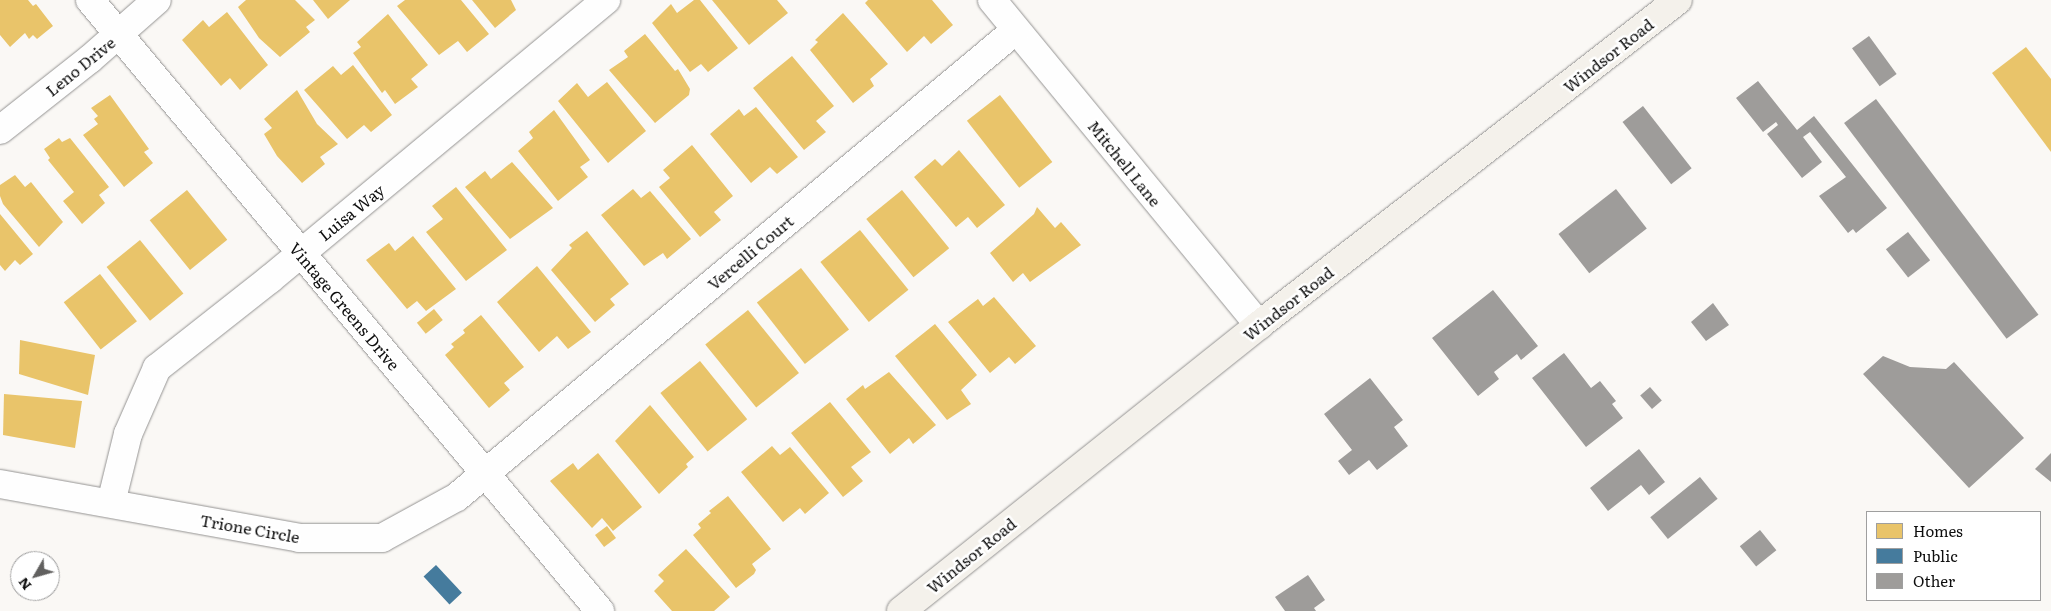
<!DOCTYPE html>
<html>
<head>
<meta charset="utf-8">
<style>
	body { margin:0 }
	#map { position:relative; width:2051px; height:611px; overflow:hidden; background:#faf8f5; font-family:Literata,serif }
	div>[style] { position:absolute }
	.homes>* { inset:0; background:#e9c46a; transform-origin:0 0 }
	.public>* { inset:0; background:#457b9d; transform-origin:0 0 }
	.building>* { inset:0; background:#9e9c9a; transform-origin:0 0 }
	.roads { filter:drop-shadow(0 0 1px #949392) drop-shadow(0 0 1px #949392) }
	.minor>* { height:28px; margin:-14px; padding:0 14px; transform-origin:14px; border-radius:14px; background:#fefefe }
	.secondary>* { height:28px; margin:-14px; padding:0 14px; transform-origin:14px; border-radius:14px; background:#f4f1eb }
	span { translate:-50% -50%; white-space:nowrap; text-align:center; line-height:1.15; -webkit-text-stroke:5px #fff; paint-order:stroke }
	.street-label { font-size:16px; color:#0e0e0e }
	.legend { position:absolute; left:1866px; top:511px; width:175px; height:90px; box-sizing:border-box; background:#fff; border:1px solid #9f9f9f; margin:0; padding:6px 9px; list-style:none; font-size:15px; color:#0e0e0e }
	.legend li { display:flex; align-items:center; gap:10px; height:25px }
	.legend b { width:25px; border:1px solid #9f9f9f }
	.north { position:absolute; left:10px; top:551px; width:50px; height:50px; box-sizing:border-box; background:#fff; border:1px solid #9f9f9f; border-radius:50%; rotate:232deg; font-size:14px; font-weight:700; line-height:20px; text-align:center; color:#0e0e0e }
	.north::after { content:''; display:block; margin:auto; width:18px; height:22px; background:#61605f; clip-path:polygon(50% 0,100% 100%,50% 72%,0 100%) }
</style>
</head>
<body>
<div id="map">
	<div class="homes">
		<i style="clip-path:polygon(0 0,28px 0,33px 6px,36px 4px,53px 26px,37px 39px,33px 35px,29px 39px,25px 33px,10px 47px,0 35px)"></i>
		<i style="clip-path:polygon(246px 0,295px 0,315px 20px,306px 27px,310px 32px,280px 57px,259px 38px,238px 7px)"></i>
		<i style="clip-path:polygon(313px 0,350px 0,328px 19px)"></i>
		<i style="clip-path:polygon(405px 0,461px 0,489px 34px,467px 52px,458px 41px,439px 55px,397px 6px)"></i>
		<i style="clip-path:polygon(472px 0,511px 0,516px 10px,495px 28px)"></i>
		<i style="clip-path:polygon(694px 0,700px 0,738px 48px,708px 72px,701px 64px,690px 72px,652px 23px,671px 4px,677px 13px)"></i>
		<i style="clip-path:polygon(712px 0,777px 0,788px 13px,749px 45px)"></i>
		<i style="clip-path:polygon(868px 0,932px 0,953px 25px,931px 44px,924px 36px,907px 52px,865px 3px)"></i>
		<i style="clip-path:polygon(227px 12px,268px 65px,240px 90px,230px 78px,221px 86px,182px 40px,203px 20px,209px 27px)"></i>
		<i style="clip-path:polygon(843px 13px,888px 64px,870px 79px,874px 86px,853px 103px,810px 50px,818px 42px,815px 40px)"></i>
		<i style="clip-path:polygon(388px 14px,428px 65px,411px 79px,418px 87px,395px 104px,385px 90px,382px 93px,353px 53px,361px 47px,357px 42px)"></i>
		<i style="clip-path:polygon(645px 34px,675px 71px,678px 69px,690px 89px,689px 95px,655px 123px,609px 70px,628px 57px,624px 51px)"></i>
		<i style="clip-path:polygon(2026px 47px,2051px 79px,2051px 152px,1992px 73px)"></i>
		<i style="clip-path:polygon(792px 56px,834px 106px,816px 121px,826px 132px,804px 150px,753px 88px)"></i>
		<i style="clip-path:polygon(353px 65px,392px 115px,371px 132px,364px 125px,347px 139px,304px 90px,333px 66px,341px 75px)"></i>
		<i style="clip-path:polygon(607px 82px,646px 131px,608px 163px,558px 101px,577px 83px,588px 97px)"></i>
		<i style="clip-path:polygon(297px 90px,317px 124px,338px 144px,320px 157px,325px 164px,302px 183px,277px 156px,264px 134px,272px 128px,264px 119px)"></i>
		<i style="clip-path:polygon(110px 95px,149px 149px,144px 152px,153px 163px,124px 187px,83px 135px,98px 124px,94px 119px,98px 116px,91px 108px)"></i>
		<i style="left:1000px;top:95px;width:85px;height:42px;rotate:52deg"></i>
		<i style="clip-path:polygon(756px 107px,798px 157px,777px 174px,770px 167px,751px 183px,710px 134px,739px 109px,744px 116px)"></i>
		<i style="clip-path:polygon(554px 110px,590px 160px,580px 167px,588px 177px,558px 201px,518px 151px,533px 138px,529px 132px)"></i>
		<i style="clip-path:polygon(59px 138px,62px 142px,70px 138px,109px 187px,99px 195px,105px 203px,82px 224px,63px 201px,74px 192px,48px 160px,50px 158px,44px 149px)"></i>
		<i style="clip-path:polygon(692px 145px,733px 196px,714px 212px,721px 220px,700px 237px,659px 187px,670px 178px,663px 170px)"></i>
		<i style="clip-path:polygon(959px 150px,1005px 205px,977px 228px,968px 217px,956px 227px,914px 177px,935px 159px,942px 166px)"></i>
		<i style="clip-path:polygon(512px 162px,553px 208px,510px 239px,465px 187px,485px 171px,491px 179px)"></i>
		<i style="clip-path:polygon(15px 175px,25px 187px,31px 182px,63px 222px,39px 247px,3px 204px,0 196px,0 185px)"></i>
		<i style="clip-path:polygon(456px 187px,507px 250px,466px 281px,426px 232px,443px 219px,432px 206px)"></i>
		<i style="clip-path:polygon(633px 189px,641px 198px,650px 191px,691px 239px,667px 259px,663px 253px,644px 266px,601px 215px)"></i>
		<i style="left:187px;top:190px;width:64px;height:48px;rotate:51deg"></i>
		<i style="left:902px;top:190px;width:75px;height:46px;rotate:51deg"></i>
		<i style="clip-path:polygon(1037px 207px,1055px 228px,1061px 222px,1081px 245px,1030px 282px,1023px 273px,1013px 282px,990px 253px,1034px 214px)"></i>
		<i style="clip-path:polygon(0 214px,33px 254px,20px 265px,15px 260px,5px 271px,0 265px)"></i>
		<i style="left:860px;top:230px;width:77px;height:51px;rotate:51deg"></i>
		<i style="clip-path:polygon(587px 231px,629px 284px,610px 299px,615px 305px,595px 322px,551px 270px,572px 248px,569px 245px)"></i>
		<i style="clip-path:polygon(413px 236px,456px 289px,426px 311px,417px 301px,407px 309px,366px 260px,389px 243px,395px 251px)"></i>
		<i style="left:140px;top:240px;width:69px;height:43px;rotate:51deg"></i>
		<i style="clip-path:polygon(537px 266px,591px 332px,568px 349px,557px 336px,539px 352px,497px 302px)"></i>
		<i style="left:801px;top:268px;width:78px;height:56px;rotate:52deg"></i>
		<i style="left:100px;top:274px;width:60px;height:46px;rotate:52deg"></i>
		<i style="clip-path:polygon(994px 297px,1036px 346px,1015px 364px,1009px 357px,990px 373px,948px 322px,978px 299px,983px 306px)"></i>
		<i style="left:434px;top:309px;width:14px;height:22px;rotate:51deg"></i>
		<i style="left:748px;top:310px;width:81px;height:55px;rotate:51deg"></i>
		<i style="clip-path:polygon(481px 315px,524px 367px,504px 383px,510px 390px,489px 408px,445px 355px,454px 347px,451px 344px,465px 333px,463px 330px)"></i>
		<i style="clip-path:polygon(935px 324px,977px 375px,961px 390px,971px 404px,947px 420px,895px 356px)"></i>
		<i style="clip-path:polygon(20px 340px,95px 355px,88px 395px,19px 374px)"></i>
		<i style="left:700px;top:361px;width:75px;height:51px;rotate:51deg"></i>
		<i style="clip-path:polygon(889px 372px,936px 425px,913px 444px,909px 438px,890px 454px,846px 399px,863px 385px,865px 389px)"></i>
		<i style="clip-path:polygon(4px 394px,82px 401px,75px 448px,3px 435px)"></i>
		<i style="clip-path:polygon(830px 402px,871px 452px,851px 467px,863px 481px,843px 497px,791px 433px)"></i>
		<i style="clip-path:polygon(650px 405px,694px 457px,686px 464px,688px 467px,659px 494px,615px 441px)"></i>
		<i style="clip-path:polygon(772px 446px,780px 455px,790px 447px,829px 493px,805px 514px,800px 508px,783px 522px,741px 472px)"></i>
		<i style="clip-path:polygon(598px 453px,642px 507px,613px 531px,602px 518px,592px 528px,550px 481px,573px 463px,578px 470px)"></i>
		<i style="clip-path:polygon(728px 496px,771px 549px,752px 564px,756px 570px,754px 574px,736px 588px,693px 535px,701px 528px,698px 524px,711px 513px,709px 511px)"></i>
		<i style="left:607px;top:526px;width:15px;height:15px;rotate:53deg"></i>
		<i style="clip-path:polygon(686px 549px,730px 597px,714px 611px,672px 611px,654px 591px,664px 581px,658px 575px)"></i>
	</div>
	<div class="public">
		<i style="left:436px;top:565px;width:38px;height:17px;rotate:47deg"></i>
	</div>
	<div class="building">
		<i style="left:1869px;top:36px;width:47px;height:21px;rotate:54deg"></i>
		<i style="clip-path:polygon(1758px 81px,1797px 130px,1814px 116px,1887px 208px,1856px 233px,1853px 229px,1848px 233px,1819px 196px,1846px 177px,1810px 132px,1803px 137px,1822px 162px,1802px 178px,1767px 134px,1778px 125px,1776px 122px,1763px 132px,1736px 98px)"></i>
		<i style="left:1876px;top:99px;width:270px;height:40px;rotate:53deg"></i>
		<i style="left:1643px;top:106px;width:79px;height:26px;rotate:52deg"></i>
		<i style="left:1616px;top:189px;width:50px;height:73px;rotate:52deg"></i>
		<i style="left:1908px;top:232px;width:36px;height:28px;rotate:52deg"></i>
		<i style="clip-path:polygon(1493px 290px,1538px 346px,1521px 360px,1517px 354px,1494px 372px,1499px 379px,1478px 396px,1432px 338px)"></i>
		<i style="clip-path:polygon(1713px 303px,1729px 325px,1706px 341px,1691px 322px)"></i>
		<i style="clip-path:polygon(1564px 353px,1591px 388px,1600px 381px,1616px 401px,1612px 404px,1623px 418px,1586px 447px,1532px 378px)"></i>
		<i style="clip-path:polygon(1883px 356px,1910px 367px,1946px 369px,1954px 362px,2024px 438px,1969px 488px,1863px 374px)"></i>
		<i style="clip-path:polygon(1370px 378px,1403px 420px,1394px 427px,1408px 446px,1377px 470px,1369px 460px,1349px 475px,1338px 461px,1352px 450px,1324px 414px)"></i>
		<i style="left:1650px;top:387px;width:18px;height:13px;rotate:49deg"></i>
		<i style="clip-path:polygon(1639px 449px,1665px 482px,1649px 495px,1641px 485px,1608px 511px,1590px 488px)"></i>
		<i style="clip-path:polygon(2051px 453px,2051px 482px,2035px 469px)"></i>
		<i style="left:1700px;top:477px;width:28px;height:64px;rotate:51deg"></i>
		<i style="left:1760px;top:530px;width:26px;height:26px;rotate:51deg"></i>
		<i style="clip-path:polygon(1308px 575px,1325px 600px,1314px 608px,1316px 611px,1285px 611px,1275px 597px)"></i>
	</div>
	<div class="roads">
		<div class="minor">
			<i style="left:90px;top:0;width:796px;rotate:50.15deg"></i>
			<i style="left:992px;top:0;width:421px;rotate:50.6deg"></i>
			<i style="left:0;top:130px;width:115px;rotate:-38.3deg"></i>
			<i style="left:90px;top:59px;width:89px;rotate:-41.4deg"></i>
			<i style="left:0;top:484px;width:304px;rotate:10.2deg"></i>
			<i style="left:299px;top:538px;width:83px"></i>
			<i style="left:382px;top:538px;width:85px;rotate:-28.7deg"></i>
			<i style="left:457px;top:497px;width:728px;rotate:-39.88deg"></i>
			<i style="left:111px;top:503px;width:71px;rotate:-76.2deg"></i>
			<i style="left:128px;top:434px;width:72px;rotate:-66.3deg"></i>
			<i style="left:157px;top:368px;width:144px;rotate:-38.2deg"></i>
			<i style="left:270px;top:279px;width:437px;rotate:-39.7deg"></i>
		</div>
		<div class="secondary">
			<i style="left:901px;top:611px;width:458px;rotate:-38.6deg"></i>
			<i style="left:1259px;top:325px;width:530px;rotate:-37.8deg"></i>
		</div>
	</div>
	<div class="street-label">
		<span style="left:1608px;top:55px;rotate:-38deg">Windsor Road</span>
		<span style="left:80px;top:66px;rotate:-39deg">Leno Drive</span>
		<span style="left:1125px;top:163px;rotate:51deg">Mitchell Lane</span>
		<span style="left:351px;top:212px;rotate:-39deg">Luisa Way</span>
		<span style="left:750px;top:252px;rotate:-40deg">Vercelli Court</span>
		<span style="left:1288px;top:303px;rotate:-38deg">Windsor Road</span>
		<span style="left:345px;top:306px;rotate:50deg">Vintage Greens Drive</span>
		<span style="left:250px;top:528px;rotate:10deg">Trione Circle</span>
		<span style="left:971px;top:555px;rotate:-39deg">Windsor Road</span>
	</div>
	<ul class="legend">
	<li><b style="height:14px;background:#e9c46a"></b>Homes</li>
	<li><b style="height:14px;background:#457b9d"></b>Public</li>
	<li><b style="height:14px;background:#9e9c9a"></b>Other</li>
	</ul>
	<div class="north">N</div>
</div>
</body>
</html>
